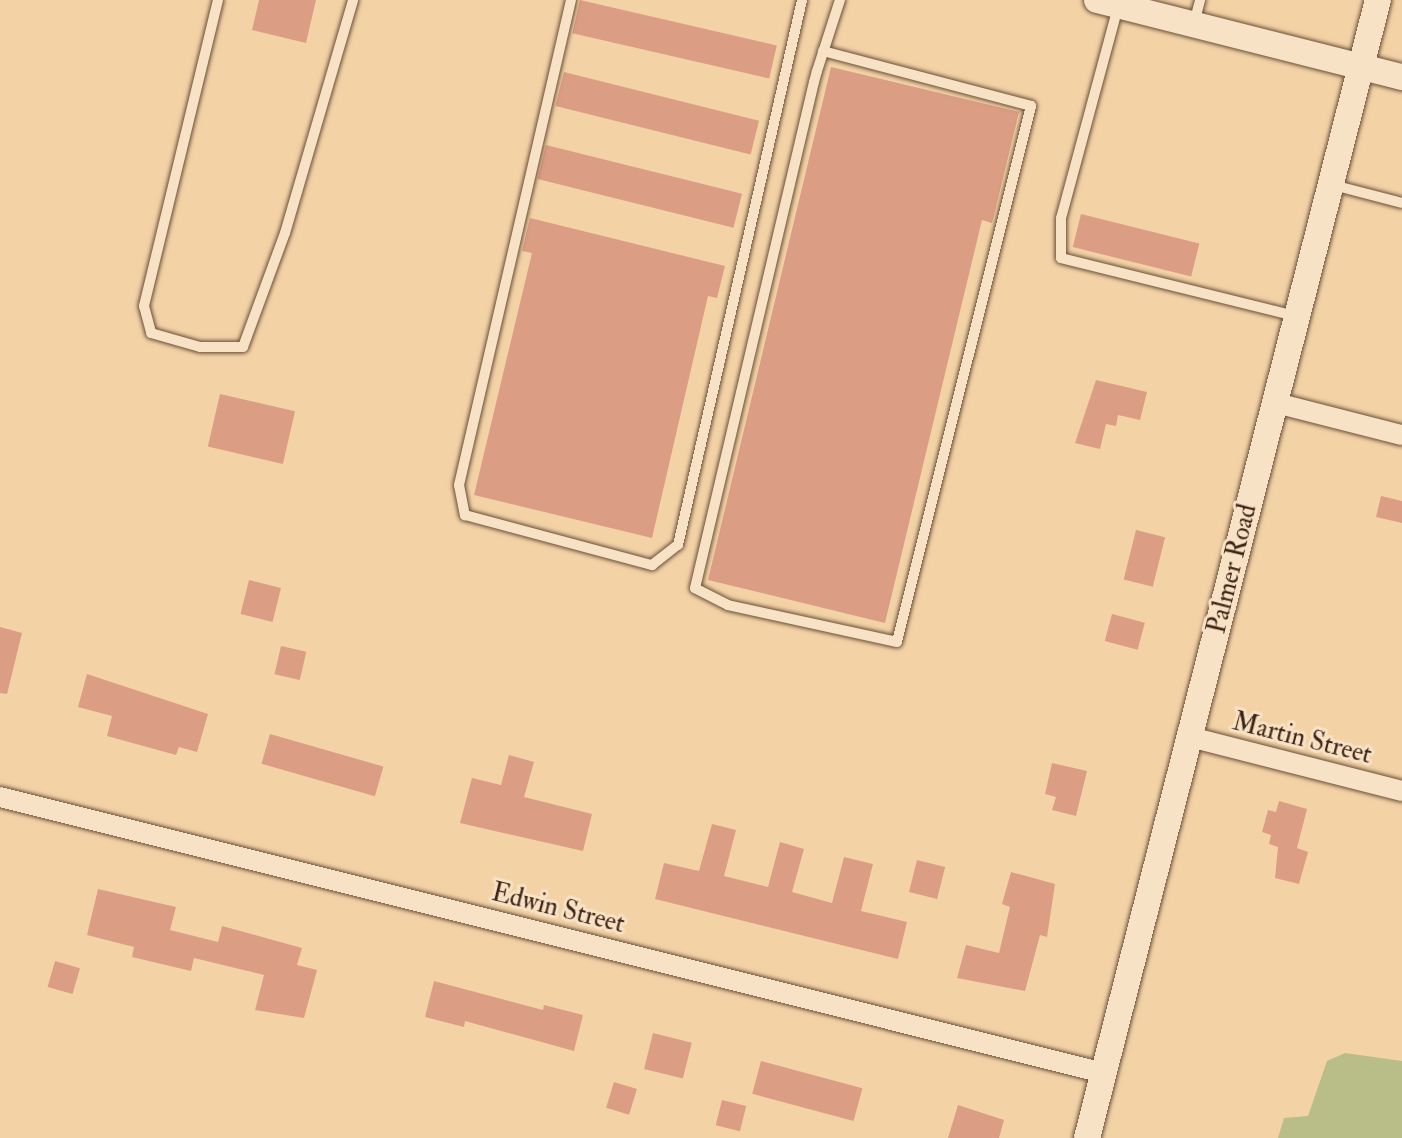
<!DOCTYPE html>
<html>
<head>
<meta charset="utf-8">
<style>
	body { margin:0 }
	#map { position:relative; width:1402px; height:1138px; overflow:hidden; background:#f3d3a6; font-family:"IM FELL Double Pica",serif }
	div>[style] { position:absolute }
	.green>* { inset:0; background:#b9bd88 }
	.building>* { inset:0; background:#dc9d85; transform-origin:0 0 }
	.roads { filter:drop-shadow(0 0 2px #6b4f3a) drop-shadow(0 0 2px #6b4f3a) }
	.lane>* { height:10px; margin:-5px; padding:0 5px; transform-origin:5px; border-radius:5px; background:#f7e2c5 }
	.street>* { height:20px; margin:-10px; padding:0 10px; transform-origin:10px; border-radius:10px; background:#f7e2c5 }
	.secondary>* { height:26px; margin:-13px; padding:0 13px; transform-origin:13px; border-radius:13px; background:#f7e2c5 }
	span { translate:-50% -50%; white-space:nowrap; text-align:center; line-height:1.15; -webkit-text-stroke:6px #f7e2c5; paint-order:stroke }
	.street-label { font-size:26px; color:#3e2316 }
</style>
</head>
<body>
<div id="map">
	<div class="green">
		<i style="clip-path:polygon(1345px 1053px,1402px 1061px,1402px 1138px,1278px 1138px,1284px 1118px,1308px 1116px,1327px 1061px)"></i>
	</div>
	<div class="building">
		<i style="clip-path:polygon(259px 0,316px 0,306px 43px,252px 30px)"></i>
		<i style="left:580px;top:0;width:202px;height:34px;rotate:13deg"></i>
		<i style="clip-path:polygon(831px 67px,1019px 112px,992px 223px,982px 220px,885px 623px,708px 580px)"></i>
		<i style="left:564px;top:72px;width:201px;height:35px;rotate:14deg"></i>
		<i style="left:546px;top:145px;width:202px;height:35px;rotate:14deg"></i>
		<i style="left:1081px;top:214px;width:122px;height:34px;rotate:14deg"></i>
		<i style="clip-path:polygon(530px 218px,725px 266px,717px 298px,708px 296px,652px 538px,474px 495px,532px 253px,522px 251px)"></i>
		<i style="clip-path:polygon(1096px 380px,1147px 392px,1140px 420px,1118px 415px,1116px 426px,1106px 424px,1100px 449px,1075px 443px)"></i>
		<i style="left:220px;top:394px;width:77px;height:54px;rotate:13deg"></i>
		<i style="clip-path:polygon(1381px 496px,1402px 501px,1402px 523px,1376px 517px)"></i>
		<i style="left:1136px;top:530px;width:30px;height:51px;rotate:14deg"></i>
		<i style="left:249px;top:580px;width:33px;height:35px;rotate:14deg"></i>
		<i style="left:1112px;top:614px;width:34px;height:28px;rotate:15deg"></i>
		<i style="clip-path:polygon(0 627px,22px 633px,7px 694px,0 693px)"></i>
		<i style="left:281px;top:646px;width:26px;height:29px;rotate:13deg"></i>
		<i style="clip-path:polygon(87px 674px,208px 714px,197px 752px,179px 747px,176px 755px,107px 736px,112px 716px,78px 707px)"></i>
		<i style="left:270px;top:734px;width:118px;height:31px;rotate:16deg"></i>
		<i style="clip-path:polygon(509px 755px,534px 762px,524px 797px,592px 814px,583px 851px,460px 823px,472px 778px,501px 785px)"></i>
		<i style="clip-path:polygon(1052px 763px,1087px 771px,1076px 816px,1052px 810px,1056px 797px,1045px 794px)"></i>
		<i style="clip-path:polygon(1279px 801px,1307px 809px,1297px 848px,1308px 852px,1299px 884px,1275px 878px,1278px 847px,1269px 844px,1271px 835px,1262px 832px,1268px 810px,1276px 812px)"></i>
		<i style="clip-path:polygon(712px 824px,736px 830px,724px 876px,768px 887px,780px 842px,804px 849px,792px 892px,832px 903px,844px 857px,873px 864px,861px 911px,907px 922px,898px 959px,655px 899px,664px 863px,699px 871px)"></i>
		<i style="left:917px;top:860px;width:29px;height:33px;rotate:14deg"></i>
		<i style="clip-path:polygon(1011px 872px,1055px 884px,1047px 937px,1040px 935px,1025px 991px,957px 978px,966px 945px,999px 953px,1010px 907px,1002px 904px)"></i>
		<i style="clip-path:polygon(98px 889px,176px 907px,170px 930px,218px 942px,222px 926px,302px 948px,297px 965px,317px 970px,304px 1018px,255px 1010px,264px 975px,194px 958px,191px 971px,132px 957px,134px 947px,87px 935px)"></i>
		<i style="left:55px;top:961px;width:26px;height:27px;rotate:16deg"></i>
		<i style="clip-path:polygon(434px 981px,543px 1010px,544px 1005px,583px 1015px,574px 1051px,465px 1021px,464px 1027px,425px 1017px)"></i>
		<i style="left:653px;top:1033px;width:40px;height:37px;rotate:14deg"></i>
		<i style="left:761px;top:1061px;width:105px;height:34px;rotate:15deg"></i>
		<i style="left:614px;top:1082px;width:24px;height:27px;rotate:17deg"></i>
		<i style="left:722px;top:1100px;width:25px;height:26px;rotate:14deg"></i>
		<i style="clip-path:polygon(958px 1105px,1004px 1120px,999px 1138px,948px 1138px)"></i>
	</div>
	<div class="roads">
		<div class="lane">
			<i style="left:218px;top:0;width:315px;rotate:103.6deg"></i>
			<i style="left:144px;top:306px;width:28px;rotate:75deg"></i>
			<i style="left:151px;top:333px;width:51px;rotate:15.9deg"></i>
			<i style="left:200px;top:347px;width:43px"></i>
			<i style="left:243px;top:347px;width:121px;rotate:-69.8deg"></i>
			<i style="left:285px;top:233px;width:243px;rotate:-73.7deg"></i>
			<i style="left:571px;top:0;width:498px;rotate:103deg"></i>
			<i style="left:459px;top:485px;width:31px;rotate:79deg"></i>
			<i style="left:465px;top:515px;width:194px;rotate:15deg"></i>
			<i style="left:652px;top:565px;width:33px;rotate:-38deg"></i>
			<i style="left:678px;top:545px;width:559px;rotate:-77.18deg"></i>
			<i style="left:1118px;top:7px;width:219px;rotate:105.1deg"></i>
			<i style="left:1061px;top:218px;width:40px;rotate:90deg"></i>
			<i style="left:1061px;top:258px;width:242px;rotate:13.9deg"></i>
			<i style="left:1194px;top:23px;width:24px;rotate:-75deg"></i>
			<i style="left:823px;top:51px;width:215px;rotate:14.8deg"></i>
			<i style="left:1031px;top:106px;width:552px;rotate:104.04deg"></i>
			<i style="left:897px;top:642px;width:173px;rotate:-167.7deg"></i>
			<i style="left:728px;top:605px;width:37px;rotate:-153deg"></i>
			<i style="left:695px;top:588px;width:520px;rotate:-76.77deg"></i>
			<i style="left:814px;top:82px;width:11px;rotate:-75deg"></i>
			<i style="left:817px;top:71px;width:75px;rotate:-72.1deg"></i>
			<i style="left:1333px;top:185px;width:71px;rotate:14.6deg"></i>
		</div>
		<div class="street">
			<i style="left:1276px;top:403px;width:130px;rotate:14.3deg"></i>
			<i style="left:1190px;top:737px;width:219px;rotate:14.3deg"></i>
			<i style="left:0;top:797px;width:1138px;rotate:14.04deg"></i>
		</div>
		<div class="secondary">
			<i style="left:1097px;top:0;width:315px;rotate:14.2deg"></i>
			<i style="left:1087px;top:1138px;width:1175px;rotate:-75.66deg"></i>
		</div>
	</div>
	<div class="street-label">
		<span style="left:1233px;top:569px;rotate:-76deg">Palmer Road</span>
		<span style="left:1302px;top:739px;rotate:14deg">Martin Street</span>
		<span style="left:558px;top:909px;rotate:14deg">Edwin Street</span>
	</div>
</div>
</body>
</html>
